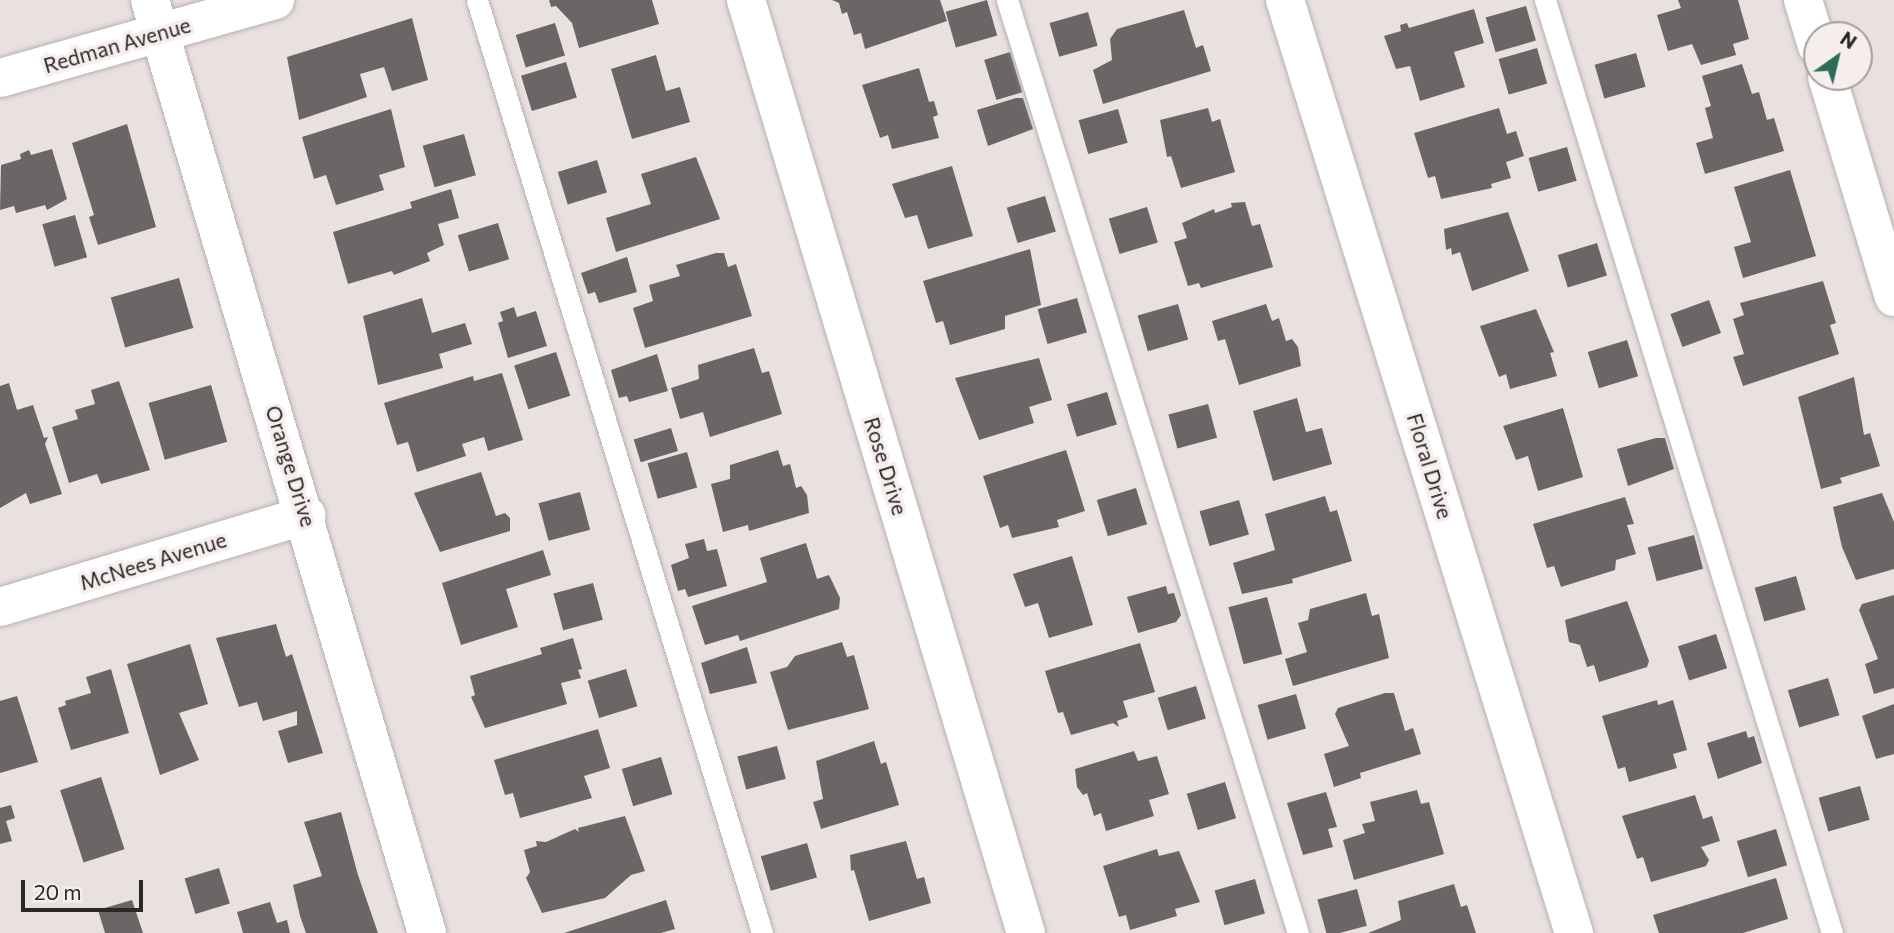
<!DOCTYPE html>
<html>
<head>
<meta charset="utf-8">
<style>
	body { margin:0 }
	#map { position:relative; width:1894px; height:933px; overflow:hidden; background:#e8e1e0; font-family:Commissioner,sans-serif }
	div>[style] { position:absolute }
	.building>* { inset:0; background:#6c6565; transform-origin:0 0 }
	.roads { filter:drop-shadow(0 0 2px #b8b0b0) drop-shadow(0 0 2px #b8b0b0) }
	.service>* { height:21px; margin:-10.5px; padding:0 10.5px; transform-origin:10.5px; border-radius:10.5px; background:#fff }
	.minor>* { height:38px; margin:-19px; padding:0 19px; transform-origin:19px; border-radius:19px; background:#fff }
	span { translate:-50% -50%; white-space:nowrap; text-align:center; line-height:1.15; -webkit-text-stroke:7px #f6eeed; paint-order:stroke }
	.street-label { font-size:21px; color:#2a2727 }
	.north { position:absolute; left:1803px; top:21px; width:70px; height:70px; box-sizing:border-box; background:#f6eeed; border:2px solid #a49e9e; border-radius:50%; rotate:34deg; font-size:19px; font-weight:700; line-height:28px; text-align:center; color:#2a2727 }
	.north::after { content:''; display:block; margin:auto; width:24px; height:32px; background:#2e6c57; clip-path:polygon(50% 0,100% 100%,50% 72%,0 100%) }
	.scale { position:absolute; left:21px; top:880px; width:122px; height:32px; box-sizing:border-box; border:4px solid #2a2727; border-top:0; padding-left:9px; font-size:21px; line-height:24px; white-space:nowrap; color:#2a2727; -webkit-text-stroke:5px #f6eeed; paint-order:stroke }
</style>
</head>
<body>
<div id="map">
	<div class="building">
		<i style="clip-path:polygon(549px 0,652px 0,659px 24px,579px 48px,572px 23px,556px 6px,551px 7px)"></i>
		<i style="clip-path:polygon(832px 0,940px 0,947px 21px,865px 49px,861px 33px,854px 35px,847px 12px,842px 14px,839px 3px)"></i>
		<i style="left:987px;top:0;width:37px;height:43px;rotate:74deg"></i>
		<i style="clip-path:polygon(1678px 0,1738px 0,1749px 39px,1733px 44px,1736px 55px,1701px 65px,1692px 44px,1668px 51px,1657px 15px,1681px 8px)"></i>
		<i style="left:1526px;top:6px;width:36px;height:42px;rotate:74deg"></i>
		<i style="clip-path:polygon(1474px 9px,1484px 43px,1454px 52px,1465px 87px,1420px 101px,1410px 66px,1396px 69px,1384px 36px,1401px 31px,1400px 25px,1407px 23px,1409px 28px)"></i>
		<i style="clip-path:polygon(1184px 10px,1196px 48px,1203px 45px,1211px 71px,1103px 104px,1093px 70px,1112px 60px,1110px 39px,1117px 29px)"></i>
		<i style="left:1088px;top:12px;width:35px;height:40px;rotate:74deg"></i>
		<i style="clip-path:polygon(412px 18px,428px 80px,392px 91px,384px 67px,360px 74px,367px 97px,299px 120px,287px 57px)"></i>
		<i style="left:555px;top:23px;width:34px;height:41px;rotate:73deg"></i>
		<i style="left:1537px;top:48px;width:37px;height:40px;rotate:74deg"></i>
		<i style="left:1010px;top:52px;width:42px;height:27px;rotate:73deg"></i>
		<i style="left:1636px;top:53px;width:35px;height:43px;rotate:74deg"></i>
		<i style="clip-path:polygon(656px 55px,666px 91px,680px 87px,690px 122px,632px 139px,611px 69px)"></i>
		<i style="left:566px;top:62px;width:37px;height:47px;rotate:73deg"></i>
		<i style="clip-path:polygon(1742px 64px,1752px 94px,1759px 92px,1767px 120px,1774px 118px,1784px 151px,1705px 174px,1696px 143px,1713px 138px,1705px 108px,1711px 106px,1702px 76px)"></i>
		<i style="clip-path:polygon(919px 68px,929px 102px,934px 101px,938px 115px,933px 117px,939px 138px,892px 149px,888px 135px,880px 138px,862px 85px)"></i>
		<i style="clip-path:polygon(1016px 98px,1023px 98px,1033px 129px,988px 146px,977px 110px)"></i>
		<i style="clip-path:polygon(1208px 108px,1212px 122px,1220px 119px,1235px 172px,1181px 188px,1171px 156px,1167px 157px,1160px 120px)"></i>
		<i style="clip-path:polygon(1499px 108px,1507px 134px,1516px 131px,1524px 156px,1506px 162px,1511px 178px,1491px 184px,1492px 188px,1441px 199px,1435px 176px,1428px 178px,1414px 133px)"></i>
		<i style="clip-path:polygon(391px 109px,405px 167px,379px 175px,384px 190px,336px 205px,326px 175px,314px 179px,302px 137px)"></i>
		<i style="left:1118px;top:109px;width:35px;height:41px;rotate:74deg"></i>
		<i style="clip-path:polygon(127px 124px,156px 227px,98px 245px,89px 217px,94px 215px,72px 143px)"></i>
		<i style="left:464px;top:134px;width:43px;height:43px;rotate:74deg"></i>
		<i style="left:1567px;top:147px;width:35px;height:40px;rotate:74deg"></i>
		<i style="clip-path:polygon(52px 149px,67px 199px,47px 210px,45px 205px,16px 213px,14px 206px,0 210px,1px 165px,21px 159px,20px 154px,29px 150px,31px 155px)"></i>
		<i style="clip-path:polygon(696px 157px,720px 219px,616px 252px,606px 218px,651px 204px,641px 174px)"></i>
		<i style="left:597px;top:160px;width:34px;height:41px;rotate:73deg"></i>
		<i style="clip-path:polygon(952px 166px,973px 236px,928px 249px,917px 215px,905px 218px,892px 184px)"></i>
		<i style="clip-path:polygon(1790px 170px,1816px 256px,1743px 278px,1734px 247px,1751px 242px,1734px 187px)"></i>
		<i style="clip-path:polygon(451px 189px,459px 218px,438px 224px,444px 245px,427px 253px,430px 261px,394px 275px,392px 271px,348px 284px,333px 232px,412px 208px,410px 202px)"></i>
		<i style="left:1045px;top:196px;width:37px;height:40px;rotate:73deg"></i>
		<i style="clip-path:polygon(1245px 202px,1252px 226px,1260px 224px,1273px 267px,1201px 288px,1199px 283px,1188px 286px,1174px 242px,1187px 238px,1182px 223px,1214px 209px,1215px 213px,1232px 207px,1231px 203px)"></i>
		<i style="left:1147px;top:207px;width:37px;height:40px;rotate:73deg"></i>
		<i style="clip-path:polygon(1508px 212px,1529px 271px,1472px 291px,1460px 252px,1452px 255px,1451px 248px,1446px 250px,1444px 229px)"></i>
		<i style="left:75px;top:215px;width:44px;height:34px;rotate:74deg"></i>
		<i style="left:498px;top:223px;width:38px;height:42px;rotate:73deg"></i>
		<i style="left:1597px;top:243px;width:34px;height:41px;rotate:73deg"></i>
		<i style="clip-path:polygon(1030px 249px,1041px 305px,1005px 316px,1005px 329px,950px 345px,943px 321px,936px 323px,923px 281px)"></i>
		<i style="clip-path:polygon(716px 253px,724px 253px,728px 267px,736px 264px,752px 316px,645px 348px,633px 308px,653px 301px,649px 285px,680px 276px,676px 265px)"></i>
		<i style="clip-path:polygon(627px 257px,637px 292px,599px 303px,595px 292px,588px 294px,581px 273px)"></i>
		<i style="left:179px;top:278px;width:52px;height:71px;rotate:74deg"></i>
		<i style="clip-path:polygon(1823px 281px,1836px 323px,1830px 325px,1839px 354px,1743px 386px,1733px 357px,1744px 354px,1733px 319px,1744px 315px,1740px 303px)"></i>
		<i style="clip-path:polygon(422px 298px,432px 333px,465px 323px,472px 344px,439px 354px,443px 368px,378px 385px,363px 316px)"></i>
		<i style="left:1077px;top:298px;width:36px;height:41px;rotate:74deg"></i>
		<i style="left:1709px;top:300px;width:35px;height:41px;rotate:70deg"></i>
		<i style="left:1178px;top:304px;width:37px;height:42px;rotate:74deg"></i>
		<i style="clip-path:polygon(1266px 304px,1272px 321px,1279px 318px,1286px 341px,1292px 339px,1298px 347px,1301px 366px,1239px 385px,1225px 339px,1218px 341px,1212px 321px)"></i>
		<i style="clip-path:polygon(514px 307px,517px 317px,536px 311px,547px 346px,508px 358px,498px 323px,503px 321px,500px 312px)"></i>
		<i style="clip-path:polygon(1536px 309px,1554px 352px,1550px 353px,1557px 376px,1510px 389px,1506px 374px,1499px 377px,1480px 326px)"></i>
		<i style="left:1627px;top:340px;width:38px;height:41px;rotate:73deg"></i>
		<i style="clip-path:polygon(754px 348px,762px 373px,769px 371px,782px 414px,710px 437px,703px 412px,680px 419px,671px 388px,699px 379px,698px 365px)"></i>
		<i style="left:556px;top:352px;width:46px;height:44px;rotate:72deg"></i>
		<i style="clip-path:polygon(657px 354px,668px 391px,629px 402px,627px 396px,619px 398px,611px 370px)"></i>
		<i style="clip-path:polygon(1039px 358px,1052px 400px,1029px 407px,1034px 423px,979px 440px,955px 378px)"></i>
		<i style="clip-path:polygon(502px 373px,523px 440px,488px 451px,484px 437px,462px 444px,466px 456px,417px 472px,408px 442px,397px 445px,384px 403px,473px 376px,474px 381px)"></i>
		<i style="clip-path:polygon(1854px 377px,1864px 435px,1870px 433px,1880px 466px,1840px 478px,1842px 483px,1821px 489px,1798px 397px)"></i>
		<i style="clip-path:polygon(119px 381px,150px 470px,101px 484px,97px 474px,69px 483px,52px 427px,78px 419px,75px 410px,95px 404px,91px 390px)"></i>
		<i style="clip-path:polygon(9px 383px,17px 410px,33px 405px,44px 438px,48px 437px,45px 444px,62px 494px,30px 504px,26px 493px,0 508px,0 386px)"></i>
		<i style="left:211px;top:385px;width:59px;height:65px;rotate:74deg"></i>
		<i style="left:1107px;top:392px;width:34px;height:42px;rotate:73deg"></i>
		<i style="clip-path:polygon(1297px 398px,1306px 432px,1322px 428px,1332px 464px,1273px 481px,1253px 411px)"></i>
		<i style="left:1208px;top:404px;width:35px;height:41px;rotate:75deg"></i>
		<i style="clip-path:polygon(1563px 408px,1583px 477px,1538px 491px,1528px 456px,1516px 460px,1503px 426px)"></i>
		<i style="left:671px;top:428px;width:24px;height:39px;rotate:73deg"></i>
		<i style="clip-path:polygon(1656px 438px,1665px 438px,1674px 469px,1628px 486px,1617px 449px)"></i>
		<i style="clip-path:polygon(778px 450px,783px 466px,790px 464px,796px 488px,801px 486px,807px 495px,809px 513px,749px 531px,748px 525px,723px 532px,711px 484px,730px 479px,730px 465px)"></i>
		<i style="clip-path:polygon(1066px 450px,1085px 511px,1057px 520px,1059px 527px,1012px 538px,1008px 525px,1000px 528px,983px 476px)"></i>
		<i style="left:687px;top:452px;width:37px;height:41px;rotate:74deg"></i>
		<i style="clip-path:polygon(481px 472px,496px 516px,505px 513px,510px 518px,510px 531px,440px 552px,414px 493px)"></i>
		<i style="left:1136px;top:488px;width:38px;height:41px;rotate:73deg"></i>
		<i style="left:580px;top:492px;width:39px;height:43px;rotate:75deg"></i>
		<i style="clip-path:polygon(1882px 493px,1894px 522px,1894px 569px,1856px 580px,1842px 547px,1833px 507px)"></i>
		<i style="clip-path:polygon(1325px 496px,1330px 512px,1337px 510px,1352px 561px,1292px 579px,1293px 583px,1242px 594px,1233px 563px,1275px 550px,1265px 514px)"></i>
		<i style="clip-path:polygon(1625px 497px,1634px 524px,1627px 525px,1636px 554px,1616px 560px,1615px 570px,1561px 587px,1554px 566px,1547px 568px,1533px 524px)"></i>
		<i style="left:1239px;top:500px;width:36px;height:41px;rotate:74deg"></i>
		<i style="left:1694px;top:535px;width:35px;height:48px;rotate:75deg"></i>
		<i style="clip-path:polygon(704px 539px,707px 551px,717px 549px,727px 586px,688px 597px,685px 589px,678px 591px,671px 565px,689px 558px,685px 544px)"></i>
		<i style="clip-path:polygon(806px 543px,817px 579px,829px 575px,840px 598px,839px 609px,740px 641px,738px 635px,705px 645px,692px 606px,767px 582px,760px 558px)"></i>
		<i style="clip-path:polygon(543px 550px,551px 575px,506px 589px,518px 627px,461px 645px,442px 583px)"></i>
		<i style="clip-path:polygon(1072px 556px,1093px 625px,1049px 638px,1038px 603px,1025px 607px,1013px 574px)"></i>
		<i style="left:1796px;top:576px;width:35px;height:43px;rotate:74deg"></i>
		<i style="left:593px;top:583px;width:38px;height:41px;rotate:75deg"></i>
		<i style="clip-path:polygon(1166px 586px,1168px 594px,1174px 593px,1181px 615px,1176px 622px,1138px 633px,1127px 597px)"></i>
		<i style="clip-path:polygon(1366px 593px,1372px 616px,1379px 614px,1389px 658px,1293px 686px,1285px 659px,1307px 652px,1298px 623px,1308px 620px,1310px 609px)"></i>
		<i style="clip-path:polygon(1894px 595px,1894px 688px,1874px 694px,1865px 664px,1878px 659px,1859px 610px,1862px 604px)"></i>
		<i style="left:1267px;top:597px;width:59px;height:40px;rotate:75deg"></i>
		<i style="clip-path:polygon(1627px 601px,1649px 661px,1647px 667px,1599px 682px,1594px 665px,1587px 667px,1580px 645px,1569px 642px,1565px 620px)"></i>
		<i style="clip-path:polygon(276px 624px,286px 657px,292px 654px,323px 753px,288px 763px,278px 731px,297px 725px,297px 711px,263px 721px,257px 702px,239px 707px,216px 638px)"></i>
		<i style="left:1716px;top:634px;width:36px;height:40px;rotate:72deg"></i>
		<i style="clip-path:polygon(573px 638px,582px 669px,578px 670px,581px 678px,561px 683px,567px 704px,485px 728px,471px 697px,475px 695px,470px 676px,542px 654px,540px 648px)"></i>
		<i style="clip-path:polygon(842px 642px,847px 657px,854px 655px,869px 709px,788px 730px,770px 672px,787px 667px,795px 656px)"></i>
		<i style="clip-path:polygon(1140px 643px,1155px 692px,1123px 701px,1128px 717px,1117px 721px,1119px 727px,1113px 723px,1071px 735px,1063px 712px,1058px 713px,1045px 671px)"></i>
		<i style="clip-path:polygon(190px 644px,208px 704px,179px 713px,199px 760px,160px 775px,127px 664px)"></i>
		<i style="clip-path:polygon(747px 647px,757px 683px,710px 694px,701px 663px)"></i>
		<i style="clip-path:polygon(111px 669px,129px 733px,71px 750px,58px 708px,66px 705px,65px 701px,91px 693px,86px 677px)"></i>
		<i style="left:626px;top:669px;width:39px;height:40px;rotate:73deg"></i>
		<i style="left:1828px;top:678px;width:39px;height:42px;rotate:73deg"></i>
		<i style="left:1196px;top:686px;width:34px;height:40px;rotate:73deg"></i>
		<i style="clip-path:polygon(1385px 693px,1394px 693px,1405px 731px,1413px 728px,1421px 754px,1360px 773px,1361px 778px,1334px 787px,1324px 754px,1349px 746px,1335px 714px,1338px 708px)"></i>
		<i style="left:1296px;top:694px;width:36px;height:40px;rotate:74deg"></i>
		<i style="clip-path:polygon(17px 696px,38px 762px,0 773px,0 701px)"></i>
		<i style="clip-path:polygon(1657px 700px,1658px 705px,1673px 700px,1687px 750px,1673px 754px,1677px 768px,1629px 782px,1625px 767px,1618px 769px,1602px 716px)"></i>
		<i style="clip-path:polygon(1894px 704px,1894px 754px,1876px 759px,1862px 716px)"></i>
		<i style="clip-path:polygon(598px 729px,610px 768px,584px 776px,592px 798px,520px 818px,513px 793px,505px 795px,494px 760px)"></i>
		<i style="clip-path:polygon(1746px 731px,1748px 738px,1754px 736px,1762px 763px,1718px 779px,1707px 743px)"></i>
		<i style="clip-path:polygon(874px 741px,881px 764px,886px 762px,899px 805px,821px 829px,813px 802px,823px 799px,816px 761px)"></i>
		<i style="left:777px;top:746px;width:34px;height:41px;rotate:75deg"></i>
		<i style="clip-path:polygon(1134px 751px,1138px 761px,1157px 756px,1169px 794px,1149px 800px,1154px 816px,1106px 831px,1101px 813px,1094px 816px,1087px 793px,1083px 795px,1077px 787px,1075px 769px)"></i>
		<i style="left:661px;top:757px;width:39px;height:41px;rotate:73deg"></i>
		<i style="left:101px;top:777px;width:76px;height:43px;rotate:72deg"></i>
		<i style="left:1225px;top:782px;width:38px;height:40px;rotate:73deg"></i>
		<i style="left:1860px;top:786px;width:35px;height:43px;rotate:74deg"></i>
		<i style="clip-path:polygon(1417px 790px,1421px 804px,1429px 802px,1444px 854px,1354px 880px,1343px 840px,1365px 833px,1362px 824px,1375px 821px,1370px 802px)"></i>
		<i style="clip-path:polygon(1326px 792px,1337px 827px,1328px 829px,1333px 847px,1303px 855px,1287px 803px)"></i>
		<i style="clip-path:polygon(1695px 795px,1703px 819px,1712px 816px,1720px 841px,1701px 847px,1709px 860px,1706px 866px,1651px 882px,1643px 857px,1637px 859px,1622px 816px)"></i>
		<i style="clip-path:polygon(11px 805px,15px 818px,6px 821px,12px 841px,0 844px,0 808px)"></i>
		<i style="clip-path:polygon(341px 812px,358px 875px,378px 933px,306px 933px,300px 916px,293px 885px,322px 876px,304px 822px)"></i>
		<i style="clip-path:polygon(625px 816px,645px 871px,631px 875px,605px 898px,542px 913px,526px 878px,530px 872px,524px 850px,537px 846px,536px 841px,546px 842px,575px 829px,579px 832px,578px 828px)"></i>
		<i style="left:1776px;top:829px;width:38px;height:41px;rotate:73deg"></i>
		<i style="clip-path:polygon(906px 841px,917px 879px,924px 877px,931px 903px,869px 921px,854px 870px,851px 871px,850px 855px)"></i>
		<i style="left:807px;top:843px;width:36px;height:48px;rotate:74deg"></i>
		<i style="clip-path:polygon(1157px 849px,1159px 856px,1179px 851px,1200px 902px,1175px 909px,1177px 916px,1130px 930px,1126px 915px,1119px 917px,1103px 866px)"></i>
		<i style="left:219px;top:868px;width:37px;height:36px;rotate:73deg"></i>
		<i style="clip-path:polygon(1776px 878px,1788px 919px,1743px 933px,1659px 933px,1653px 915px)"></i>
		<i style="left:1255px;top:879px;width:36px;height:42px;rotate:74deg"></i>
		<i style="clip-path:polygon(1454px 884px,1461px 907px,1467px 905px,1476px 933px,1368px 933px,1401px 920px,1398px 901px)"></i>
		<i style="left:1357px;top:889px;width:38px;height:41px;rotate:75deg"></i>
		<i style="clip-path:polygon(132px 900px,143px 933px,105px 933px,98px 910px)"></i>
		<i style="clip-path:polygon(666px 900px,675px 929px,661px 933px,564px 933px)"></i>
		<i style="clip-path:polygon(270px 902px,277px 923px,287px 920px,290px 933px,243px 933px,237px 912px)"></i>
	</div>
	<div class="roads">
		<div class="service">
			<i style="left:477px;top:0;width:976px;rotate:73.01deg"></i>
			<i style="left:1007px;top:0;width:977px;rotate:72.68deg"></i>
			<i style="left:1545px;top:0;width:976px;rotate:72.9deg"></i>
		</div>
		<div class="minor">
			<i style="left:150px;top:0;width:973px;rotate:73.46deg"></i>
			<i style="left:746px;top:0;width:974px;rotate:73.3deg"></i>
			<i style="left:1285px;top:0;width:977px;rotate:72.79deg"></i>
			<i style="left:1803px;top:0;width:48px;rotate:73.1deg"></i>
			<i style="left:1827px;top:77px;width:230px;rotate:73.1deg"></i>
			<i style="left:0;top:78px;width:286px;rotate:-15.8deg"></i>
			<i style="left:0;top:607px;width:320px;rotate:-16.7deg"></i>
		</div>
	</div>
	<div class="street-label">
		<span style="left:117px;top:45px;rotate:-16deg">Redman Avenue</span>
		<span style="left:291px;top:466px;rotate:73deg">Orange Drive</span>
		<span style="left:886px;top:466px;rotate:73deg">Rose Drive</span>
		<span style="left:1430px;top:466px;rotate:73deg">Floral Drive</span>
		<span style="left:153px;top:561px;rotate:-17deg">McNees Avenue</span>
	</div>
	<div class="north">N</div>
	<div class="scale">20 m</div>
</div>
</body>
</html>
